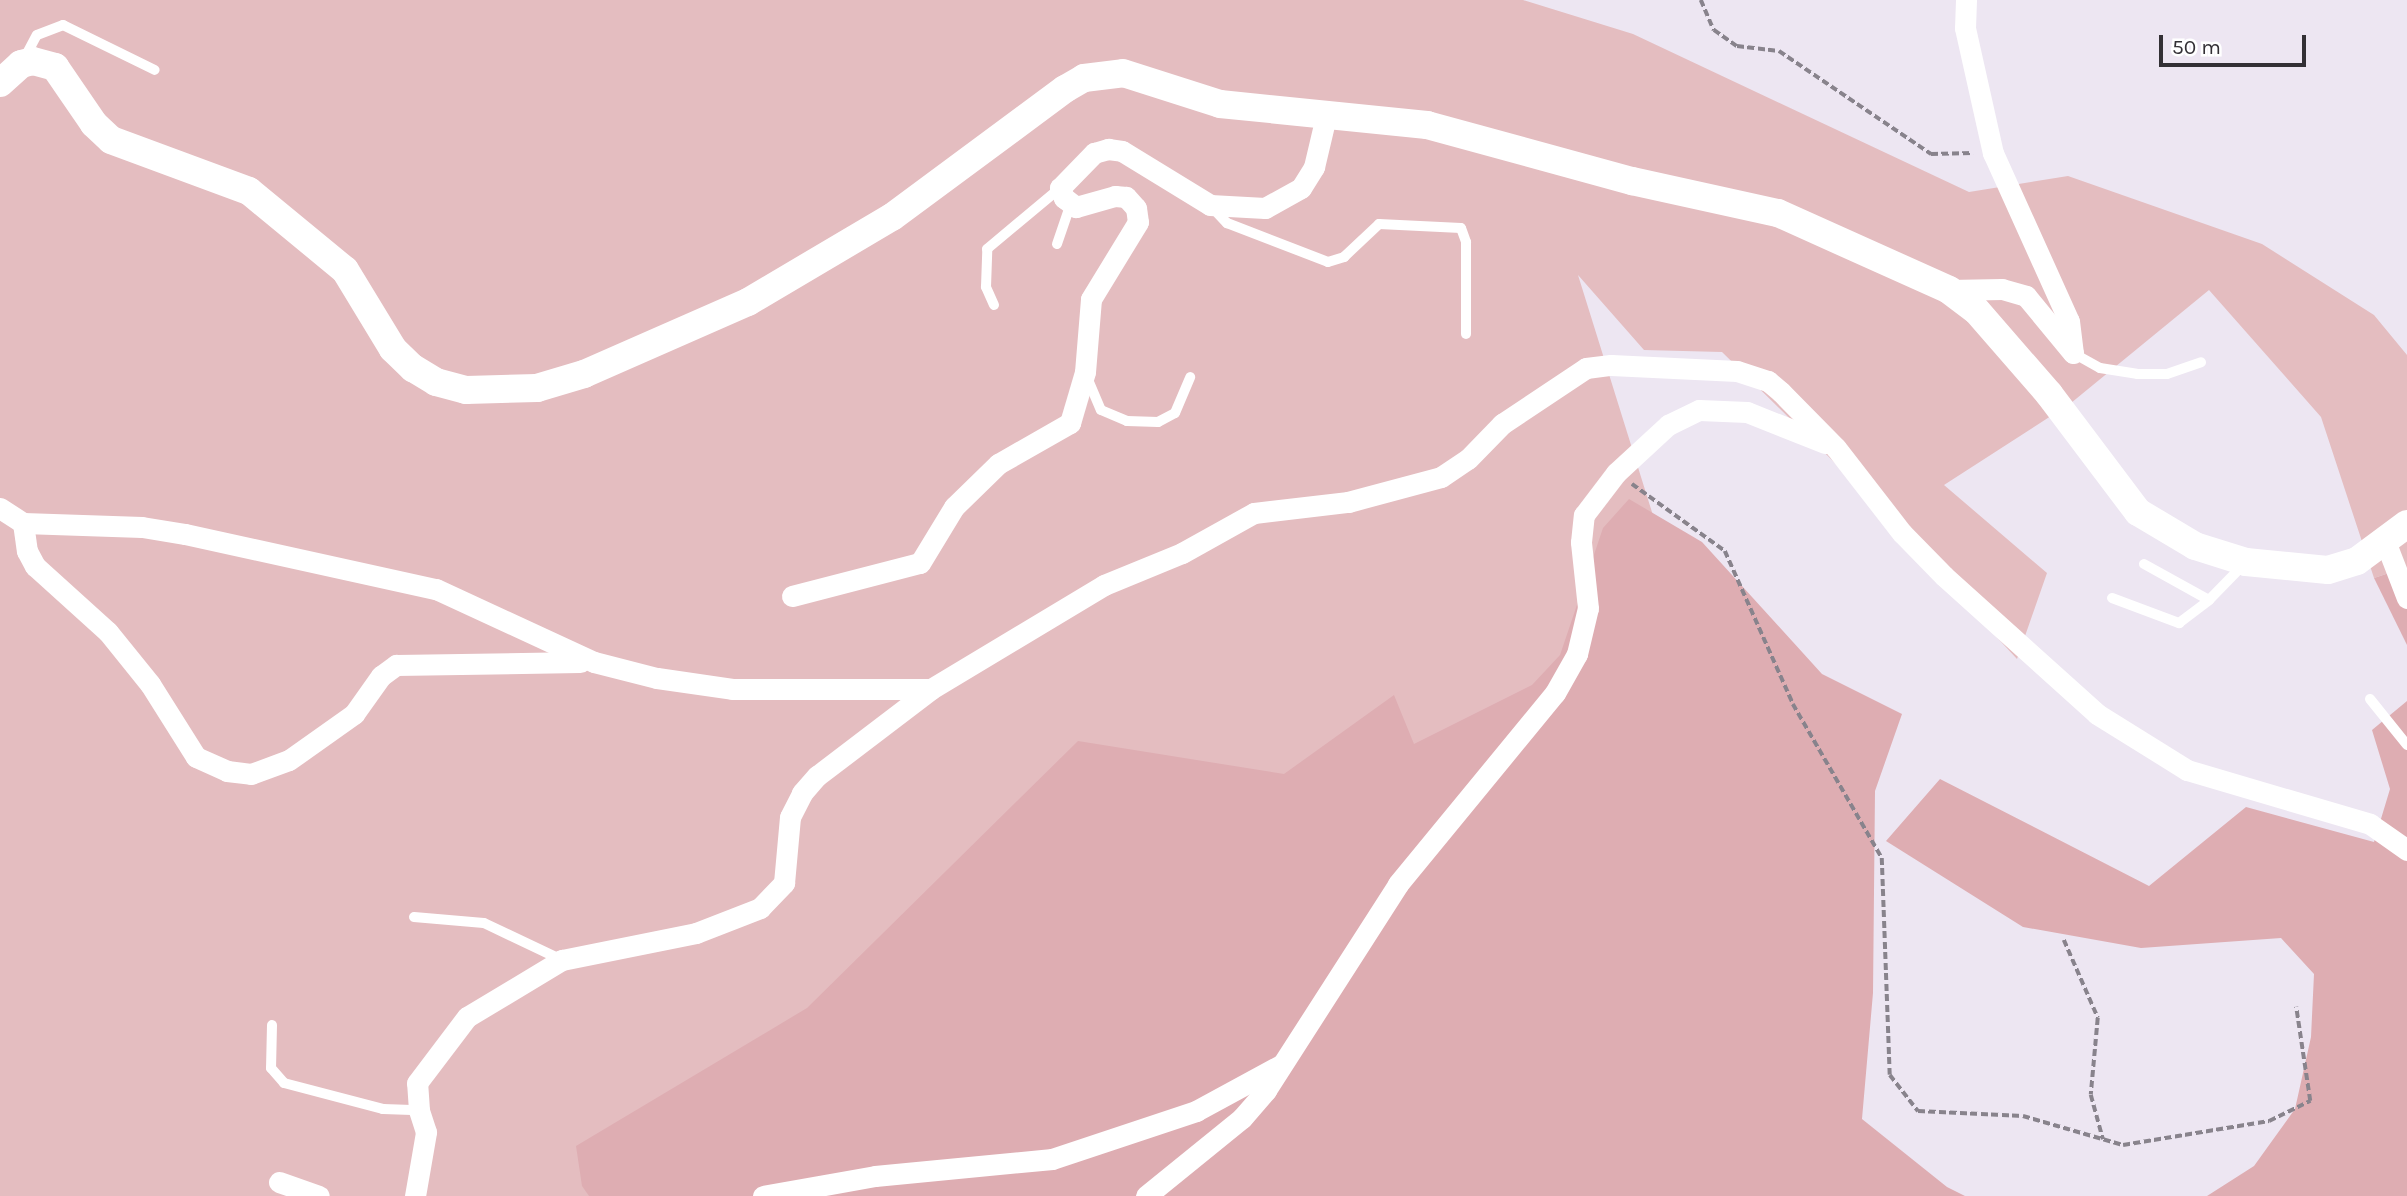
<!DOCTYPE html>
<html>
<head>
<meta charset="utf-8">
<style>
	body { margin:0 }
	#map { position:relative; width:2407px; height:1196px; overflow:hidden; background:#ede6f2; font-family:Karla,sans-serif }
	div>[style] { position:absolute }
	.green>* { inset:0; background:#e4bdc0 }
	.forest>* { inset:0; background:#deadb2 }
	.path>* { height:3.5px; margin-top:-1.75px; transform-origin:0; background:repeating-linear-gradient(90deg,#88838c 0 7px,transparent 0 10.5px) }
	.service>* { height:10px; margin:-5px; padding:0 5px; transform-origin:5px; border-radius:5px; background:#fff }
	.minor>* { height:21px; margin:-10.5px; padding:0 10.5px; transform-origin:10.5px; border-radius:10.5px; background:#fff }
	.secondary>* { height:28px; margin:-14px; padding:0 14px; transform-origin:14px; border-radius:14px; background:#fff }
	span { translate:-50% -50%; white-space:nowrap; text-align:center; line-height:1.15; -webkit-text-stroke:7px #fff; paint-order:stroke }
	.scale { position:absolute; left:2159px; top:35px; width:147px; height:32px; box-sizing:border-box; border:4px solid #333035; border-top:0; padding-left:9px; font-size:21px; line-height:24px; white-space:nowrap; color:#333035; -webkit-text-stroke:5px #fff; paint-order:stroke }
</style>
</head>
<body>
<div id="map">
	<div class="green">
		<i style="clip-path:polygon(0 0,1523px 0,1633px 34px,1969px 192px,2068px 176px,2262px 244px,2374px 315px,2407px 355px,2407px 567px,2374px 578px,2321px 417px,2209px 290px,2071px 403px,1944px 485px,2047px 573px,2017px 659px,1832px 460px,1722px 352px,1644px 350px,1578px 275px,1656px 525px,1769px 1196px,0 1196px)"></i>
	</div>
	<div class="forest">
		<i style="clip-path:polygon(1629px 499px,1702px 542px,1822px 674px,1902px 714px,1875px 791px,1873px 993px,1862px 1119px,1947px 1187px,1965px 1196px,589px 1196px,582px 1186px,576px 1146px,807px 1008px,1078px 741px,1284px 774px,1394px 695px,1414px 744px,1532px 685px,1560px 655px,1603px 528px)"></i>
		<i style="clip-path:polygon(2407px 567px,2407px 645px,2374px 578px)"></i>
		<i style="clip-path:polygon(2407px 701px,2407px 1196px,2207px 1196px,2254px 1166px,2295px 1109px,2311px 1037px,2314px 974px,2281px 938px,2141px 948px,2023px 927px,1886px 841px,1940px 779px,2149px 886px,2246px 807px,2374px 842px,2390px 789px,2372px 730px)"></i>
	</div>
	<div class="path">
		<i style="left:1701px;top:0;width:33px;rotate:67deg"></i>
		<i style="left:1714px;top:30px;width:28px;rotate:35deg"></i>
		<i style="left:1737px;top:46px;width:42px;rotate:6.8deg"></i>
		<i style="left:1779px;top:51px;width:184px;rotate:34.1deg"></i>
		<i style="left:1931px;top:154px;width:42px;rotate:-1.4deg"></i>
		<i style="left:1632px;top:484px;width:115px;rotate:35.8deg"></i>
		<i style="left:1725px;top:551px;width:167px;rotate:66deg"></i>
		<i style="left:1793px;top:704px;width:178px;rotate:60deg"></i>
		<i style="left:1882px;top:858px;width:217px;rotate:87.9deg"></i>
		<i style="left:1890px;top:1075px;width:46px;rotate:52.1deg"></i>
		<i style="left:1918px;top:1111px;width:105px;rotate:2.7deg"></i>
		<i style="left:2023px;top:1116px;width:104px;rotate:16.2deg"></i>
		<i style="left:2123px;top:1145px;width:148px;rotate:-9.3deg"></i>
		<i style="left:2269px;top:1121px;width:46px;rotate:-26deg"></i>
		<i style="left:2310px;top:1101px;width:95px;rotate:-98.5deg"></i>
		<i style="left:2064px;top:940px;width:85px;rotate:66.4deg"></i>
		<i style="left:2098px;top:1018px;width:77px;rotate:95.2deg"></i>
		<i style="left:2091px;top:1095px;width:46px;rotate:74.7deg"></i>
	</div>
	<div class="service">
		<i style="left:24px;top:59px;width:27px;rotate:-62deg"></i>
		<i style="left:37px;top:35px;width:28px;rotate:-21deg"></i>
		<i style="left:63px;top:25px;width:102px;rotate:26.1deg"></i>
		<i style="left:1210px;top:205px;width:25px;rotate:47deg"></i>
		<i style="left:1227px;top:223px;width:108px;rotate:21.1deg"></i>
		<i style="left:1328px;top:262px;width:17px;rotate:-17deg"></i>
		<i style="left:1344px;top:257px;width:48px;rotate:-43.3deg"></i>
		<i style="left:1379px;top:224px;width:82px;rotate:2.8deg"></i>
		<i style="left:1461px;top:228px;width:15px;rotate:70deg"></i>
		<i style="left:1466px;top:242px;width:92px;rotate:90deg"></i>
		<i style="left:1057px;top:244px;width:40px;rotate:-71.1deg"></i>
		<i style="left:994px;top:305px;width:20px;rotate:-114deg"></i>
		<i style="left:986px;top:287px;width:38px;rotate:-88deg"></i>
		<i style="left:987px;top:249px;width:95px;rotate:-39.9deg"></i>
		<i style="left:2073px;top:353px;width:31px;rotate:29deg"></i>
		<i style="left:2100px;top:368px;width:37px;rotate:9deg"></i>
		<i style="left:2137px;top:374px;width:30px"></i>
		<i style="left:2167px;top:374px;width:36px;rotate:-19deg"></i>
		<i style="left:1086px;top:375px;width:38px;rotate:67deg"></i>
		<i style="left:1101px;top:410px;width:28px;rotate:23deg"></i>
		<i style="left:1127px;top:421px;width:31px;rotate:2deg"></i>
		<i style="left:1158px;top:422px;width:19px;rotate:-28deg"></i>
		<i style="left:1175px;top:413px;width:39px;rotate:-67deg"></i>
		<i style="left:2144px;top:564px;width:74px;rotate:29deg"></i>
		<i style="left:2112px;top:598px;width:72px;rotate:20.5deg"></i>
		<i style="left:2179px;top:623px;width:38px;rotate:-37deg"></i>
		<i style="left:2209px;top:600px;width:50px;rotate:-45.8deg"></i>
		<i style="left:2370px;top:699px;width:59px;rotate:51.2deg"></i>
		<i style="left:414px;top:917px;width:70px;rotate:4.9deg"></i>
		<i style="left:484px;top:923px;width:86px;rotate:25.4deg"></i>
		<i style="left:272px;top:1025px;width:43px;rotate:91.3deg"></i>
		<i style="left:271px;top:1068px;width:20px;rotate:49deg"></i>
		<i style="left:284px;top:1083px;width:102px;rotate:14.7deg"></i>
		<i style="left:383px;top:1109px;width:36px;rotate:2deg"></i>
	</div>
	<div class="minor">
		<i style="left:1966px;top:0;width:28px;rotate:92deg"></i>
		<i style="left:1965px;top:28px;width:128px;rotate:77.4deg"></i>
		<i style="left:1993px;top:153px;width:184px;rotate:65.7deg"></i>
		<i style="left:2069px;top:321px;width:32px;rotate:83deg"></i>
		<i style="left:1949px;top:290px;width:53px;rotate:-1.1deg"></i>
		<i style="left:2002px;top:289px;width:25px;rotate:16deg"></i>
		<i style="left:2026px;top:296px;width:74px;rotate:50.5deg"></i>
		<i style="left:0;top:508px;width:27px;rotate:33deg"></i>
		<i style="left:23px;top:523px;width:119px;rotate:1.9deg"></i>
		<i style="left:142px;top:527px;width:44px;rotate:9.2deg"></i>
		<i style="left:185px;top:534px;width:257px;rotate:12.4deg"></i>
		<i style="left:436px;top:589px;width:174px;rotate:24.8deg"></i>
		<i style="left:594px;top:662px;width:65px;rotate:14.3deg"></i>
		<i style="left:657px;top:678px;width:76px;rotate:8.3deg"></i>
		<i style="left:732px;top:689px;width:199px"></i>
		<i style="left:931px;top:689px;width:202px;rotate:-31deg"></i>
		<i style="left:1104px;top:585px;width:84px;rotate:-22.3deg"></i>
		<i style="left:1182px;top:553px;width:82px;rotate:-29.1deg"></i>
		<i style="left:1254px;top:513px;width:95px;rotate:-6.7deg"></i>
		<i style="left:1348px;top:502px;width:96px;rotate:-15deg"></i>
		<i style="left:1441px;top:477px;width:32px;rotate:-34deg"></i>
		<i style="left:1468px;top:459px;width:49px;rotate:-45.8deg"></i>
		<i style="left:1502px;top:424px;width:101px;rotate:-33.7deg"></i>
		<i style="left:1586px;top:368px;width:25px;rotate:-7deg"></i>
		<i style="left:1611px;top:365px;width:126px;rotate:2.7deg"></i>
		<i style="left:1737px;top:371px;width:33px;rotate:18deg"></i>
		<i style="left:1768px;top:381px;width:17px;rotate:40deg"></i>
		<i style="left:1781px;top:392px;width:78px;rotate:45.5deg"></i>
		<i style="left:1836px;top:448px;width:108px;rotate:52.2deg"></i>
		<i style="left:1902px;top:533px;width:60px;rotate:45.7deg"></i>
		<i style="left:1944px;top:576px;width:206px;rotate:42deg"></i>
		<i style="left:2097px;top:714px;width:106px;rotate:31.9deg"></i>
		<i style="left:2187px;top:770px;width:191px;rotate:16.4deg"></i>
		<i style="left:2370px;top:824px;width:45px;rotate:35.1deg"></i>
		<i style="left:23px;top:523px;width:28px;rotate:82deg"></i>
		<i style="left:27px;top:551px;width:17px;rotate:62deg"></i>
		<i style="left:35px;top:566px;width:98px;rotate:42.1deg"></i>
		<i style="left:108px;top:632px;width:67px;rotate:51.1deg"></i>
		<i style="left:150px;top:684px;width:86px;rotate:57.8deg"></i>
		<i style="left:196px;top:757px;width:34px;rotate:24deg"></i>
		<i style="left:227px;top:771px;width:24px;rotate:7deg"></i>
		<i style="left:251px;top:774px;width:40px;rotate:-20.2deg"></i>
		<i style="left:289px;top:760px;width:80px;rotate:-35.3deg"></i>
		<i style="left:354px;top:714px;width:47px;rotate:-54.6deg"></i>
		<i style="left:381px;top:676px;width:19px;rotate:-36deg"></i>
		<i style="left:396px;top:665px;width:184px;rotate:-0.9deg"></i>
		<i style="left:2385px;top:541px;width:61px;rotate:68.9deg"></i>
		<i style="left:792px;top:596px;width:132px;rotate:-14.5deg"></i>
		<i style="left:920px;top:563px;width:66px;rotate:-58.7deg"></i>
		<i style="left:954px;top:507px;width:62px;rotate:-44.3deg"></i>
		<i style="left:998px;top:464px;width:83px;rotate:-29.7deg"></i>
		<i style="left:1070px;top:423px;width:53px;rotate:-73.6deg"></i>
		<i style="left:1085px;top:372px;width:73px;rotate:-85.3deg"></i>
		<i style="left:1091px;top:299px;width:90px;rotate:-58.6deg"></i>
		<i style="left:1138px;top:222px;width:14px;rotate:-98deg"></i>
		<i style="left:1136px;top:208px;width:15px;rotate:-132deg"></i>
		<i style="left:1126px;top:197px;width:11px;rotate:-175deg"></i>
		<i style="left:1115px;top:196px;width:41px;rotate:164.2deg"></i>
		<i style="left:1076px;top:207px;width:15px;rotate:-143deg"></i>
		<i style="left:1064px;top:198px;width:11px;rotate:-112deg"></i>
		<i style="left:1060px;top:188px;width:49px;rotate:-45.8deg"></i>
		<i style="left:1094px;top:153px;width:15px;rotate:-16deg"></i>
		<i style="left:1108px;top:149px;width:14px;rotate:8deg"></i>
		<i style="left:1122px;top:151px;width:103px;rotate:31.5deg"></i>
		<i style="left:1210px;top:205px;width:55px;rotate:3.1deg"></i>
		<i style="left:1265px;top:208px;width:41px;rotate:-29.1deg"></i>
		<i style="left:1301px;top:188px;width:25px;rotate:-58deg"></i>
		<i style="left:1314px;top:167px;width:57px;rotate:-76.7deg"></i>
		<i style="left:279px;top:1182px;width:42px;rotate:19.3deg"></i>
		<i style="left:415px;top:1196px;width:65px;rotate:-80.2deg"></i>
		<i style="left:426px;top:1132px;width:23px;rotate:-108deg"></i>
		<i style="left:419px;top:1110px;width:27px;rotate:-94deg"></i>
		<i style="left:417px;top:1083px;width:83px;rotate:-52.9deg"></i>
		<i style="left:467px;top:1017px;width:111px;rotate:-31deg"></i>
		<i style="left:562px;top:960px;width:137px;rotate:-11.4deg"></i>
		<i style="left:696px;top:933px;width:69px;rotate:-21.3deg"></i>
		<i style="left:760px;top:908px;width:35px;rotate:-46deg"></i>
		<i style="left:784px;top:883px;width:66px;rotate:-84.8deg"></i>
		<i style="left:790px;top:817px;width:27px;rotate:-63deg"></i>
		<i style="left:802px;top:793px;width:23px;rotate:-49deg"></i>
		<i style="left:817px;top:776px;width:143px;rotate:-37.3deg"></i>
		<i style="left:763px;top:1196px;width:114px;rotate:-10.1deg"></i>
		<i style="left:875px;top:1176px;width:178px;rotate:-5.5deg"></i>
		<i style="left:1052px;top:1159px;width:152px;rotate:-18.4deg"></i>
		<i style="left:1196px;top:1111px;width:94px;rotate:-28.5deg"></i>
		<i style="left:1146px;top:1196px;width:124px;rotate:-39.1deg"></i>
		<i style="left:1242px;top:1118px;width:37px;rotate:-49deg"></i>
		<i style="left:1266px;top:1090px;width:245px;rotate:-57.3deg"></i>
		<i style="left:1398px;top:884px;width:247px;rotate:-50.6deg"></i>
		<i style="left:1555px;top:693px;width:45px;rotate:-60.6deg"></i>
		<i style="left:1577px;top:654px;width:47px;rotate:-76.6deg"></i>
		<i style="left:1588px;top:608px;width:66px;rotate:-96.1deg"></i>
		<i style="left:1581px;top:542px;width:27px;rotate:-84deg"></i>
		<i style="left:1584px;top:515px;width:53px;rotate:-52.7deg"></i>
		<i style="left:1616px;top:473px;width:71px;rotate:-42.7deg"></i>
		<i style="left:1668px;top:425px;width:34px;rotate:-26deg"></i>
		<i style="left:1699px;top:410px;width:48px;rotate:2.4deg"></i>
		<i style="left:1747px;top:412px;width:84px;rotate:21.7deg"></i>
	</div>
	<div class="secondary">
		<i style="left:0;top:83px;width:28px;rotate:-42deg"></i>
		<i style="left:21px;top:64px;width:12px;rotate:-14deg"></i>
		<i style="left:33px;top:61px;width:23px;rotate:15deg"></i>
		<i style="left:55px;top:67px;width:69px;rotate:55.6deg"></i>
		<i style="left:94px;top:124px;width:23px;rotate:43deg"></i>
		<i style="left:111px;top:140px;width:147px;rotate:20.3deg"></i>
		<i style="left:249px;top:191px;width:124px;rotate:39.5deg"></i>
		<i style="left:345px;top:270px;width:92px;rotate:58.7deg"></i>
		<i style="left:393px;top:349px;width:28px;rotate:44deg"></i>
		<i style="left:413px;top:368px;width:27px;rotate:31deg"></i>
		<i style="left:436px;top:382px;width:31px;rotate:15deg"></i>
		<i style="left:466px;top:390px;width:71px;rotate:-1.6deg"></i>
		<i style="left:537px;top:388px;width:49px;rotate:-16.6deg"></i>
		<i style="left:584px;top:374px;width:179px;rotate:-23.7deg"></i>
		<i style="left:748px;top:302px;width:167px;rotate:-30.6deg"></i>
		<i style="left:892px;top:217px;width:215px;rotate:-36.5deg"></i>
		<i style="left:1065px;top:89px;width:22px;rotate:-30deg"></i>
		<i style="left:1084px;top:78px;width:39px;rotate:-7deg"></i>
		<i style="left:1123px;top:73px;width:102px;rotate:17.7deg"></i>
		<i style="left:1220px;top:104px;width:208px;rotate:5.8deg"></i>
		<i style="left:1427px;top:125px;width:213px;rotate:15.3deg"></i>
		<i style="left:1632px;top:181px;width:149px;rotate:12.4deg"></i>
		<i style="left:1778px;top:213px;width:188px;rotate:24.2deg"></i>
		<i style="left:1949px;top:290px;width:34px;rotate:37deg"></i>
		<i style="left:1976px;top:310px;width:111px;rotate:49deg"></i>
		<i style="left:2049px;top:394px;width:148px;rotate:53deg"></i>
		<i style="left:2138px;top:512px;width:66px;rotate:30.8deg"></i>
		<i style="left:2195px;top:546px;width:53px;rotate:17.4deg"></i>
		<i style="left:2246px;top:562px;width:82px;rotate:5.6deg"></i>
		<i style="left:2328px;top:570px;width:30px;rotate:-17deg"></i>
		<i style="left:2357px;top:561px;width:62px;rotate:-36.5deg"></i>
	</div>
	<div class="scale">50 m</div>
</div>
</body>
</html>
